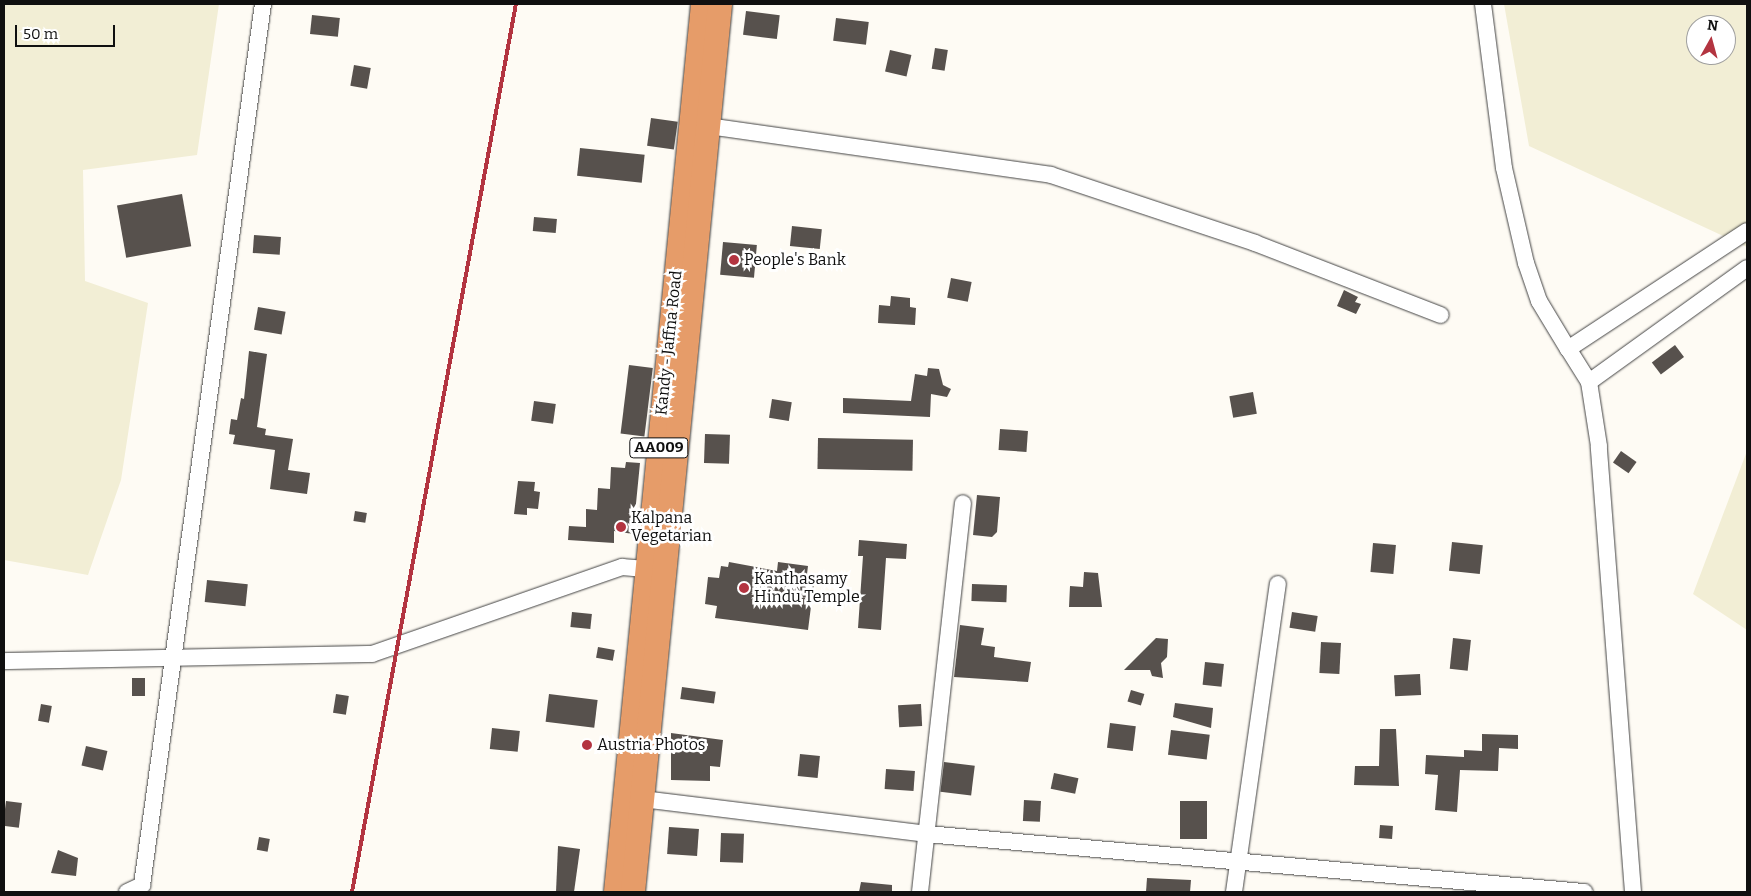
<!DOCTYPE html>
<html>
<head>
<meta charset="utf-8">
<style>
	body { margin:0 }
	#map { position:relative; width:1751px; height:896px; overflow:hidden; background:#fefbf4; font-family:Bitter,serif }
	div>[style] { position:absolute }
	.farmland>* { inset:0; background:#f2eed5 }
	.building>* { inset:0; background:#57514d; transform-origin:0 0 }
	.roads { filter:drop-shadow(0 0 1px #434343) drop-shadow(0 0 1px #434343) }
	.minor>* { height:16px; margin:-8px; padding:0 8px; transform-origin:8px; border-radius:8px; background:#fff }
	.highway>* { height:24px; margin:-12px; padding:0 12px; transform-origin:12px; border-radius:12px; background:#e69c69 }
	.rail>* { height:4px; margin:-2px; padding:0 2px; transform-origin:2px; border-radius:2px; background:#b33440 }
	.dots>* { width:14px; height:14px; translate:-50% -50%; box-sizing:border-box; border:2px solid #fff; border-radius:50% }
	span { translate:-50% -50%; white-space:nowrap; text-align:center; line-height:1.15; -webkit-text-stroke:5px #fff; paint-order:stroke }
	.shield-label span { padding:1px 4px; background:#fff; border:1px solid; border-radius:4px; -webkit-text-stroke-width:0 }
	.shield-label { font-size:15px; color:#101010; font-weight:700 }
	.poi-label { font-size:16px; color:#101010 }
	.left { translate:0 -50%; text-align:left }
	.street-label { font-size:16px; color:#101010 }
	.frame { position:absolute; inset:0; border:5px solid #101010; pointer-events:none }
	.north { position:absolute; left:1686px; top:15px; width:50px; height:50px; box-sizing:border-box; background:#fff; border:1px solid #9f9f9f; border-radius:50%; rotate:7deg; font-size:14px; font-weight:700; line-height:20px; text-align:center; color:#101010 }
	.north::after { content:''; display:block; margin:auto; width:18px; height:22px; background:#b33440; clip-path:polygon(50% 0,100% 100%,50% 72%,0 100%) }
	.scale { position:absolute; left:15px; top:25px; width:100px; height:22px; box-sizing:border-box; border:2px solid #101010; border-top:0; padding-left:6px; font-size:15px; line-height:18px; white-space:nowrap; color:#101010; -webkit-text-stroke:4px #fff; paint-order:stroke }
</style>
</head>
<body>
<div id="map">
	<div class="farmland">
		<i style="clip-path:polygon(4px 4px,219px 4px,197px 155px,83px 170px,85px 281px,148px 303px,121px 480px,88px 575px,4px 560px)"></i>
		<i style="clip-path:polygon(evenodd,1504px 4px,1747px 4px,1747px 247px,1529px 146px,1504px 4px,1696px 25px,1726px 25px,1726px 55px,1696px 55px,1696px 25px)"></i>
		<i style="clip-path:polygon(1747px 451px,1747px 630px,1693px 594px)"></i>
	</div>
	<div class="building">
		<i style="left:746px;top:11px;width:34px;height:24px;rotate:7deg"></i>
		<i style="left:312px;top:15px;width:28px;height:19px;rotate:6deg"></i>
		<i style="left:836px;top:18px;width:33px;height:23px;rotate:7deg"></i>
		<i style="left:935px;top:48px;width:13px;height:21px;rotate:9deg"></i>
		<i style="left:890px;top:50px;width:22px;height:22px;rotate:13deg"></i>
		<i style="left:354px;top:65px;width:17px;height:21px;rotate:10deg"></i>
		<i style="left:651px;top:118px;width:27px;height:28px;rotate:8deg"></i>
		<i style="left:580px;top:148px;width:65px;height:28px;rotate:6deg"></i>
		<i style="left:182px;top:194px;width:53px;height:66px;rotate:80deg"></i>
		<i style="left:534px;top:217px;width:23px;height:14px;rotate:5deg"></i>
		<i style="left:792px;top:226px;width:30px;height:20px;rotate:6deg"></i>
		<i style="left:254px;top:235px;width:27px;height:18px;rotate:4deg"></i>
		<i style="left:723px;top:242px;width:34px;height:33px;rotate:5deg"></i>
		<i style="left:951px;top:278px;width:21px;height:20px;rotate:11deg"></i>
		<i style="clip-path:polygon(1344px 290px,1358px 297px,1355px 302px,1361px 304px,1356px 314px,1337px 306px)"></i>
		<i style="clip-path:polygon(891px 296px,910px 298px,910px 307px,916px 308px,915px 325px,878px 323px,879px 305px,890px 306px)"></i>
		<i style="left:258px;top:307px;width:28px;height:23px;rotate:10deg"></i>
		<i style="left:1675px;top:345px;width:15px;height:29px;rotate:53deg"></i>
		<i style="clip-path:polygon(249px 351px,267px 354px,257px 427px,266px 429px,265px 435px,293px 439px,288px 470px,310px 473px,307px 494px,270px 489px,275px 450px,233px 444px,235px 435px,229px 434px,231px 419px,237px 420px,241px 398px,244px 399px)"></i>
		<i style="left:629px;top:365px;width:24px;height:69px;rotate:7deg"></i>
		<i style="clip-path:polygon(928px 368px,939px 369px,943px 385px,951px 389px,947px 397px,931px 394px,930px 417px,843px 413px,843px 398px,911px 401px,915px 374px,927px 376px)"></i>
		<i style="left:1253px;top:392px;width:22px;height:24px;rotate:80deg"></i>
		<i style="left:772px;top:399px;width:20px;height:19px;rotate:9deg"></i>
		<i style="left:534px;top:401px;width:22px;height:20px;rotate:8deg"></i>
		<i style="left:1000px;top:429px;width:28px;height:21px;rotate:4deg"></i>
		<i style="left:705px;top:434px;width:25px;height:29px;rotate:2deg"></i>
		<i style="left:818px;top:438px;width:95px;height:31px;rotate:1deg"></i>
		<i style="left:1621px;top:451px;width:19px;height:14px;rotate:35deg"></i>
		<i style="clip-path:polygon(626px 462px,640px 463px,633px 534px,614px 531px,614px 543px,568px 540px,569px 526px,586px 527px,586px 509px,597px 510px,598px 488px,610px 489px,611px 467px,625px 468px)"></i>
		<i style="clip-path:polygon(518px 481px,535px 482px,534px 491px,540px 492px,538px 509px,527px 508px,527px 515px,514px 514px)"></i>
		<i style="clip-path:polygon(977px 495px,1000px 497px,997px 532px,992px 537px,973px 535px)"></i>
		<i style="left:355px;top:511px;width:12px;height:10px;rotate:9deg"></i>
		<i style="clip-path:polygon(859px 540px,907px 544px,906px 559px,886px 558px,881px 630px,858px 628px,863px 556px,858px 556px)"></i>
		<i style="left:1452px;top:542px;width:31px;height:29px;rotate:6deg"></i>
		<i style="left:1373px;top:543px;width:23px;height:29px;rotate:5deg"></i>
		<i style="clip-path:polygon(729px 562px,777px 571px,778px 562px,808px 566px,807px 574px,815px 575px,808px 630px,715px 618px,717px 606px,705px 604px,708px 577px,719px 578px,721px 566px,728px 567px)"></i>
		<i style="clip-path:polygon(1084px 572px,1098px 573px,1102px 607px,1069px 607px,1070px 586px,1083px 587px)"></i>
		<i style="left:207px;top:580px;width:41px;height:22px;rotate:6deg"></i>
		<i style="left:972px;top:584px;width:35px;height:17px;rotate:2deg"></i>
		<i style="left:572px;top:612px;width:20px;height:15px;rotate:6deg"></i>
		<i style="left:1292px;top:612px;width:26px;height:16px;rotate:9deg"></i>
		<i style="clip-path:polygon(960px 625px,984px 628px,981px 645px,995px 647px,994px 657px,1031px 662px,1028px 682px,954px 677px)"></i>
		<i style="clip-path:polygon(1156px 638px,1168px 639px,1167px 657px,1161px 663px,1163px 678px,1152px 676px,1150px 670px,1124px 670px)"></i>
		<i style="left:1453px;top:638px;width:18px;height:31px;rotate:6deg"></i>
		<i style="left:1321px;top:642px;width:20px;height:31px;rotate:3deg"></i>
		<i style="left:598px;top:647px;width:17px;height:11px;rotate:10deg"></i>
		<i style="left:1205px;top:662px;width:19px;height:23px;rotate:6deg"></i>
		<i style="left:1420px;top:674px;width:21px;height:26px;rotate:87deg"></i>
		<i style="left:132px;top:678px;width:13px;height:18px"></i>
		<i style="left:682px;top:687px;width:34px;height:12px;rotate:8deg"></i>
		<i style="left:1131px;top:690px;width:14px;height:12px;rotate:17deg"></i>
		<i style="left:336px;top:694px;width:13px;height:19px;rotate:9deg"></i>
		<i style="left:549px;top:694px;width:49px;height:28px;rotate:7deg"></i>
		<i style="clip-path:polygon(1175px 703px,1213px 708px,1211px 728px,1173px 717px)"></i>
		<i style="left:41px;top:704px;width:11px;height:17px;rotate:10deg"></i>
		<i style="left:921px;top:704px;width:22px;height:23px;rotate:87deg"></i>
		<i style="left:1110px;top:723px;width:26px;height:25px;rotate:7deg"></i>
		<i style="left:492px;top:728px;width:28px;height:21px;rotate:6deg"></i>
		<i style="clip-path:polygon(1380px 729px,1396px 729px,1399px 786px,1354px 785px,1355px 766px,1379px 766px)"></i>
		<i style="left:1171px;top:730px;width:39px;height:25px;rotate:7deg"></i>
		<i style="clip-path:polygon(671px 733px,723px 740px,720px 767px,710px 766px,710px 781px,671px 780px)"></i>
		<i style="clip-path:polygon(1482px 734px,1518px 735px,1518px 749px,1499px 748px,1498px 771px,1460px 770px,1457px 812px,1435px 810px,1438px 775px,1425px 774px,1426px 755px,1464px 757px,1464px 750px,1482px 751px)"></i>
		<i style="left:86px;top:746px;width:22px;height:20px;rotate:13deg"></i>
		<i style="left:800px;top:754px;width:20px;height:22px;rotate:6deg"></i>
		<i style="left:944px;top:762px;width:31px;height:30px;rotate:7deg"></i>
		<i style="left:886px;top:769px;width:29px;height:20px;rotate:4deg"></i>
		<i style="left:1054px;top:773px;width:25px;height:16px;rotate:12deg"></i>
		<i style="left:1024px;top:800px;width:17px;height:21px;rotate:3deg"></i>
		<i style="left:6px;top:801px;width:16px;height:25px;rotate:7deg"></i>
		<i style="left:1180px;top:801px;width:27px;height:38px"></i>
		<i style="left:1380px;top:825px;width:13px;height:13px;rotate:4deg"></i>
		<i style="left:669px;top:827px;width:30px;height:27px;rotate:4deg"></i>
		<i style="left:721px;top:833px;width:23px;height:29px;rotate:2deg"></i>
		<i style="left:259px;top:837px;width:11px;height:13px;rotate:10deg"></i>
		<i style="clip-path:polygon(558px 846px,580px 849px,574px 892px,556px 892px)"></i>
		<i style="clip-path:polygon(58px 850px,78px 858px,76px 876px,51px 873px)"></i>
		<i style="clip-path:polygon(1147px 878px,1191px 880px,1190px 892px,1146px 892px)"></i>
		<i style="clip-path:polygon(861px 882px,892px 885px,892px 892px,859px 892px)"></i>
	</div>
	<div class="roads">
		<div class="minor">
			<i style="left:1483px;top:4px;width:165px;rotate:82.7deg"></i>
			<i style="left:1504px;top:168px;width:98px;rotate:77deg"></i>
			<i style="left:1526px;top:263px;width:40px;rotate:71.1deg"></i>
			<i style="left:1539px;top:301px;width:56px;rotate:58.9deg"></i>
			<i style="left:708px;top:126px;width:346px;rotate:8.1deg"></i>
			<i style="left:1051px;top:175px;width:215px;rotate:18.4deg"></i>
			<i style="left:1255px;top:243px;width:199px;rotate:21.2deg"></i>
			<i style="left:1589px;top:382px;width:195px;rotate:-35.8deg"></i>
			<i style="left:4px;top:661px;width:368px;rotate:-1.1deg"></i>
			<i style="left:372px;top:654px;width:265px;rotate:-19.2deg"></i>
			<i style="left:622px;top:567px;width:35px;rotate:5deg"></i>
			<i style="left:634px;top:798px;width:294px;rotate:7deg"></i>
			<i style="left:926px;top:834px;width:661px;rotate:5.04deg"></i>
			<i style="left:127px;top:892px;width:17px;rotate:-25deg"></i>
			<i style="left:142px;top:885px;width:889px;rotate:-82.18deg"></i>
			<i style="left:920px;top:892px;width:391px;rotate:-83.7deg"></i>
			<i style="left:1234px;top:892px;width:311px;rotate:-81.9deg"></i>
			<i style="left:1633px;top:892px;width:447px;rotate:-94.4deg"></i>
			<i style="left:1599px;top:446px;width:65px;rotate:-98.9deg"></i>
			<i style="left:1589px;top:382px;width:39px;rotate:-122deg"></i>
			<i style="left:1568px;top:349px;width:214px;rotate:-33.4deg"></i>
		</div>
		<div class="highway">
			<i style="left:616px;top:892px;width:892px;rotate:-84.4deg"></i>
			<i style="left:633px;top:892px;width:892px;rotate:-84.4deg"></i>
		</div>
	</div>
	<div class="rail">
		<i style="left:352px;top:892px;width:903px;rotate:-79.54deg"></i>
	</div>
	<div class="dots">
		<i style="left:734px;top:260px;background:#b33440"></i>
		<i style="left:621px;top:527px;background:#b33440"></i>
		<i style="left:744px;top:588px;background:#b33440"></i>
		<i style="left:587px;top:745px;background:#b33440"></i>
	</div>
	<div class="shield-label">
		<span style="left:659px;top:448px">AA009</span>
	</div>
	<div class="poi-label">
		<span class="left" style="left:744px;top:260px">People's Bank</span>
		<span class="left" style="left:631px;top:527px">Kalpana<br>Vegetarian</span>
		<span class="left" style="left:754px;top:588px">Kanthasamy<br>Hindu Temple</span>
		<span class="left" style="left:597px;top:745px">Austria Photos</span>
	</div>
	<div class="street-label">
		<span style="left:669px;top:343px;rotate:-84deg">Kandy - Jaffna Road</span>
	</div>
	<div class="frame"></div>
	<div class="north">N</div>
	<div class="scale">50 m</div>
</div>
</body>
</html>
